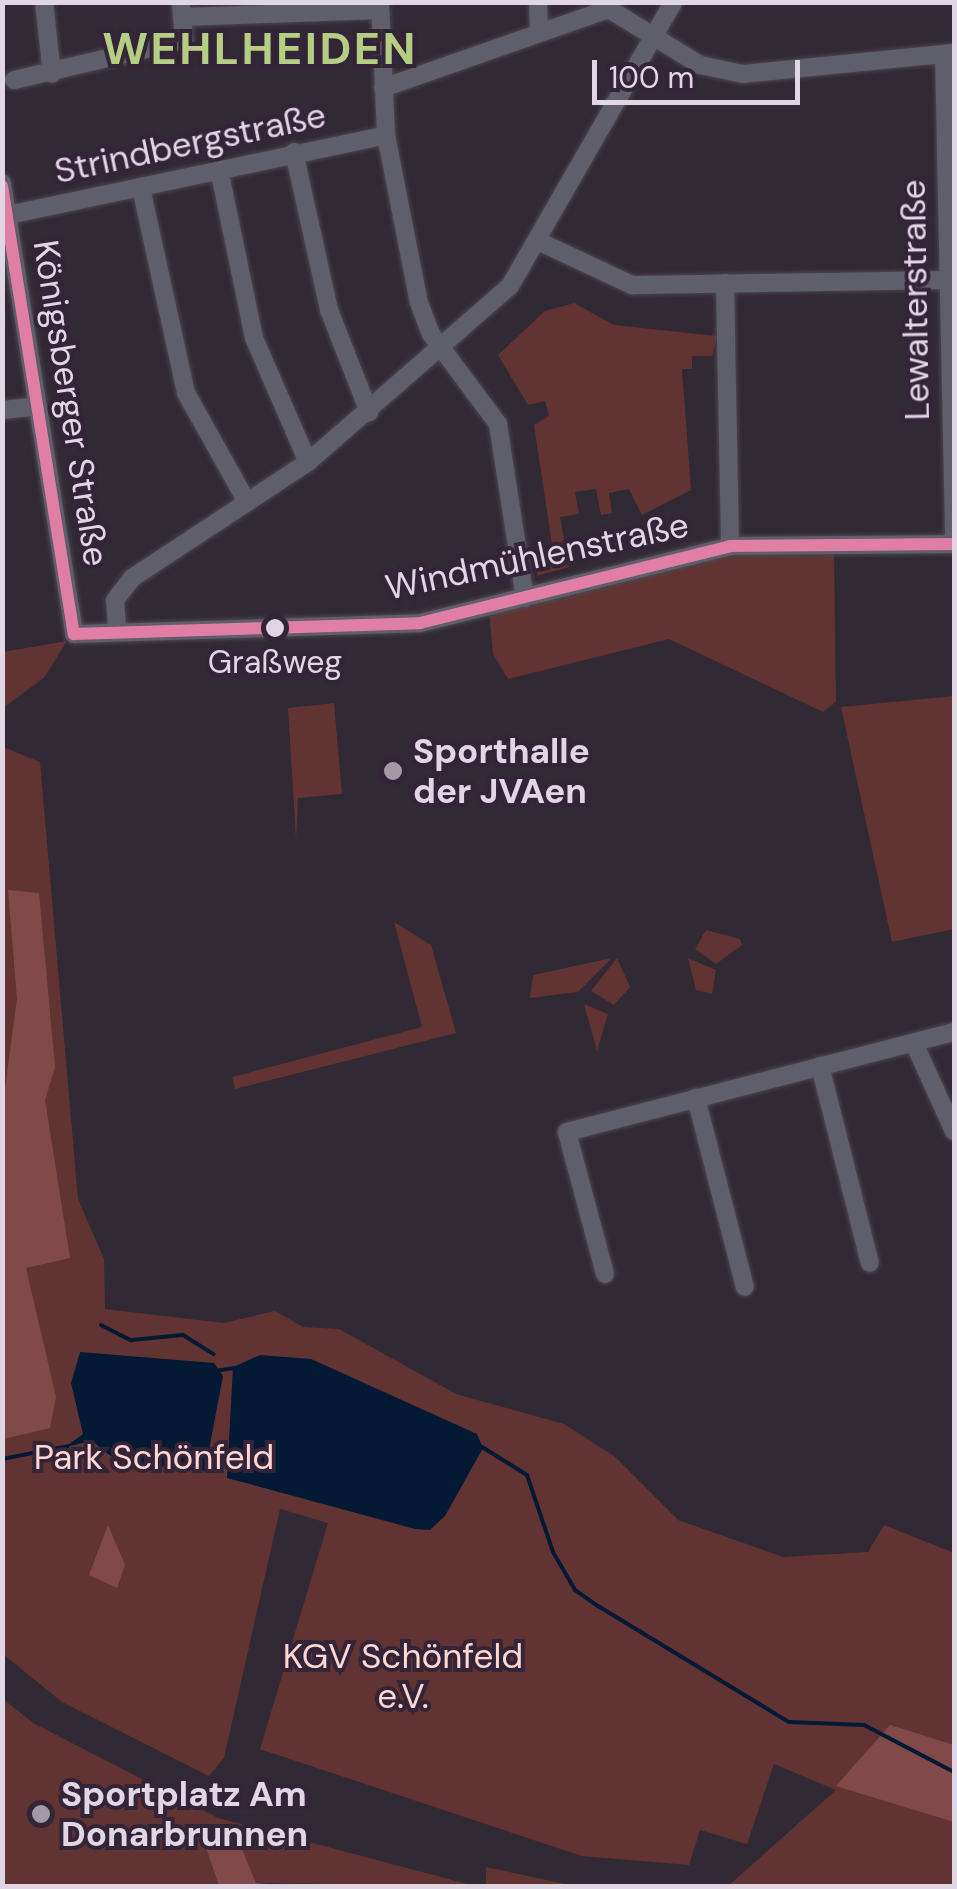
<!DOCTYPE html>
<html>
<head>
<meta charset="utf-8">
<style>
	body { margin:0 }
	#map { position:relative; width:957px; height:1889px; overflow:hidden; background:#312933; font-family:"DM Sans",sans-serif }
	div>[style] { position:absolute }
	.green>* { inset:0; background:#613433 }
	.forest>* { inset:0; background:#814a48 }
	.water>* { inset:0; background:#041934 }
	.stream>* { height:4px; margin:-2px; padding:0 2px; transform-origin:2px; border-radius:2px; background:#041934 }
	.roads { filter:drop-shadow(0 0 2px #4c464e) drop-shadow(0 0 2px #4c464e) }
	.minor>* { height:18px; margin:-9px; padding:0 9px; transform-origin:9px; border-radius:9px; background:#5f5e6b }
	.bus-1>* { height:12px; margin:-6px; padding:0 6px; transform-origin:6px; border-radius:6px; background:#e17ea4 }
	.dots>* { width:28px; height:28px; translate:-50% -50%; box-sizing:border-box; border:5px solid #332438; border-radius:50% }
	span { translate:-50% -50%; white-space:nowrap; text-align:center; line-height:1.15; -webkit-text-stroke:8px #332438; paint-order:stroke }
	.bus-label { font-size:32px; color:#e1d7e4 }
	.street-label { font-size:35px; color:#e1d7e4 }
	.poi-label { font-size:35px; color:#e1d7e4; font-weight:700 }
	.left { translate:0 -50%; text-align:left }
	.park-label { font-size:35px; color:#ffd7d3 }
	.district-label { font-size:45px; color:#b6ce84; font-weight:700; letter-spacing:2.5px }
	.frame { position:absolute; inset:0; border:5px solid #e1d7e4; pointer-events:none }
	.scale { position:absolute; left:592px; top:60px; width:208px; height:45px; box-sizing:border-box; border:5px solid #e1d7e4; border-top:0; padding-left:12px; font-size:30px; line-height:35px; white-space:nowrap; color:#e1d7e4; -webkit-text-stroke:8px #332438; paint-order:stroke }
</style>
</head>
<body>
<div id="map">
	<div class="green">
		<i style="clip-path:polygon(574px 303px,614px 325px,717px 336px,712px 356px,692px 356px,692px 369px,682px 369px,691px 490px,642px 515px,629px 489px,609px 493px,612px 513px,601px 515px,596px 489px,575px 492px,579px 514px,560px 517px,569px 567px,537px 576px,536px 554px,553px 551px,534px 425px,549px 416px,545px 401px,528px 405px,498px 355px,545px 311px)"></i>
		<i style="clip-path:polygon(834px 546px,836px 702px,823px 712px,669px 639px,508px 679px,493px 654px,489px 612px,731px 551px)"></i>
		<i style="clip-path:polygon(67px 641px,44px 678px,3px 708px,3px 652px)"></i>
		<i style="clip-path:polygon(954px 696px,954px 929px,892px 942px,841px 707px)"></i>
		<i style="clip-path:polygon(334px 703px,342px 794px,298px 798px,296px 839px,288px 708px)"></i>
		<i style="clip-path:polygon(3px 747px,40px 762px,78px 1199px,104px 1259px,105px 1309px,223px 1323px,275px 1311px,303px 1327px,339px 1329px,456px 1394px,564px 1424px,614px 1456px,678px 1520px,783px 1557px,868px 1552px,884px 1525px,954px 1553px,954px 1886px,728px 1886px,836px 1790px,774px 1764px,747px 1844px,700px 1830px,689px 1865px,582px 1856px,260px 1749px,328px 1523px,280px 1509px,224px 1758px,209px 1776px,62px 1702px,3px 1654px)"></i>
		<i style="clip-path:polygon(394px 922px,431px 945px,456px 1033px,235px 1089px,232px 1077px,422px 1027px)"></i>
		<i style="clip-path:polygon(706px 930px,740px 939px,742px 945px,716px 964px,695px 949px)"></i>
		<i style="clip-path:polygon(612px 958px,578px 992px,530px 998px,533px 975px)"></i>
		<i style="clip-path:polygon(617px 958px,630px 987px,614px 1005px,591px 991px)"></i>
		<i style="clip-path:polygon(688px 958px,716px 970px,712px 994px,696px 990px)"></i>
		<i style="clip-path:polygon(584px 1004px,608px 1014px,597px 1051px)"></i>
		<i style="clip-path:polygon(2px 1698px,33px 1723px,218px 1818px,475px 1886px,256px 1883px,233px 1827px,199px 1825px,219px 1886px,3px 1886px)"></i>
		<i style="clip-path:polygon(486px 1867px,574px 1886px,486px 1886px)"></i>
	</div>
	<div class="forest">
		<i style="clip-path:polygon(8px 890px,39px 893px,55px 1067px,45px 1100px,70px 1258px,26px 1268px,56px 1397px,50px 1428px,3px 1439px,2px 1111px,17px 999px)"></i>
		<i style="clip-path:polygon(108px 1525px,125px 1565px,117px 1588px,89px 1575px)"></i>
		<i style="clip-path:polygon(890px 1725px,954px 1745px,954px 1822px,836px 1786px)"></i>
		<i style="clip-path:polygon(198px 1824px,233px 1827px,256px 1883px,292px 1886px,219px 1886px)"></i>
	</div>
	<div class="water">
		<i style="clip-path:polygon(80px 1352px,214px 1363px,223px 1376px,205px 1471px,118px 1462px,92px 1441px,65px 1447px,83px 1434px,71px 1383px)"></i>
		<i style="clip-path:polygon(260px 1355px,311px 1359px,477px 1434px,483px 1448px,445px 1516px,430px 1530px,415px 1529px,227px 1478px,233px 1367px)"></i>
	</div>
	<div class="stream">
		<i style="left:101px;top:1325px;width:34px;rotate:27deg"></i>
		<i style="left:131px;top:1340px;width:52px;rotate:-5.5deg"></i>
		<i style="left:183px;top:1335px;width:36px;rotate:32deg"></i>
		<i style="left:215px;top:1371px;width:20px;rotate:-9deg"></i>
		<i style="left:482px;top:1447px;width:53px;rotate:31.9deg"></i>
		<i style="left:527px;top:1475px;width:81px;rotate:71.3deg"></i>
		<i style="left:553px;top:1552px;width:44px;rotate:59.9deg"></i>
		<i style="left:575px;top:1590px;width:28px;rotate:35deg"></i>
		<i style="left:598px;top:1606px;width:223px;rotate:31.3deg"></i>
		<i style="left:789px;top:1722px;width:75px;rotate:2.3deg"></i>
		<i style="left:864px;top:1725px;width:102px;rotate:27.6deg"></i>
		<i style="left:2px;top:1459px;width:67px;rotate:-11.1deg"></i>
	</div>
	<div class="roads">
		<div class="minor">
			<i style="left:44px;top:2px;width:72px;rotate:83.7deg"></i>
			<i style="left:380px;top:2px;width:133px;rotate:87.4deg"></i>
			<i style="left:386px;top:135px;width:171px;rotate:78.9deg"></i>
			<i style="left:419px;top:303px;width:33px;rotate:69deg"></i>
			<i style="left:431px;top:334px;width:112px;rotate:53.3deg"></i>
			<i style="left:498px;top:424px;width:176px;rotate:81.2deg"></i>
			<i style="left:538px;top:2px;width:28px;rotate:88deg"></i>
			<i style="left:182px;top:17px;width:198px;rotate:-2deg"></i>
			<i style="left:944px;top:54px;width:490px;rotate:88.8deg"></i>
			<i style="left:14px;top:80px;width:175px;rotate:-13.2deg"></i>
			<i style="left:184px;top:40px;width:38px;rotate:-95deg"></i>
			<i style="left:383px;top:88px;width:239px;rotate:-19.3deg"></i>
			<i style="left:609px;top:9px;width:107px;rotate:31.6deg"></i>
			<i style="left:700px;top:65px;width:44px;rotate:11.8deg"></i>
			<i style="left:743px;top:74px;width:212px;rotate:-5.7deg"></i>
			<i style="left:294px;top:152px;width:162px;rotate:77.5deg"></i>
			<i style="left:329px;top:310px;width:110px;rotate:68.6deg"></i>
			<i style="left:219px;top:169px;width:173px;rotate:78.3deg"></i>
			<i style="left:254px;top:338px;width:135px;rotate:66.5deg"></i>
			<i style="left:2px;top:183px;width:457px;rotate:80.9deg"></i>
			<i style="left:74px;top:634px;width:346px;rotate:-1.8deg"></i>
			<i style="left:420px;top:623px;width:319px;rotate:-13.9deg"></i>
			<i style="left:730px;top:546px;width:224px;rotate:-0.5deg"></i>
			<i style="left:141px;top:188px;width:210px;rotate:77.6deg"></i>
			<i style="left:186px;top:393px;width:125px;rotate:60.8deg"></i>
			<i style="left:8px;top:215px;width:386px;rotate:-11.9deg"></i>
			<i style="left:540px;top:242px;width:102px;rotate:25.1deg"></i>
			<i style="left:632px;top:285px;width:322px;rotate:-0.9deg"></i>
			<i style="left:725px;top:283px;width:263px;rotate:88.9deg"></i>
			<i style="left:2px;top:410px;width:36px;rotate:-6deg"></i>
			<i style="left:117px;top:627px;width:27px;rotate:-94deg"></i>
			<i style="left:115px;top:600px;width:28px;rotate:-52deg"></i>
			<i style="left:132px;top:578px;width:211px;rotate:-33.4deg"></i>
			<i style="left:308px;top:462px;width:268px;rotate:-41.1deg"></i>
			<i style="left:510px;top:286px;width:327px;rotate:-60.1deg"></i>
			<i style="left:914px;top:1043px;width:97px;rotate:65.6deg"></i>
			<i style="left:820px;top:1066px;width:203px;rotate:75.8deg"></i>
			<i style="left:696px;top:1098px;width:195px;rotate:75.5deg"></i>
			<i style="left:605px;top:1274px;width:147px;rotate:-105deg"></i>
			<i style="left:567px;top:1132px;width:400px;rotate:-14.5deg"></i>
		</div>
	</div>
	<div class="bus-1">
		<i style="left:2px;top:186px;width:454px;rotate:80.9deg"></i>
		<i style="left:74px;top:634px;width:346px;rotate:-1.8deg"></i>
		<i style="left:420px;top:623px;width:319px;rotate:-13.9deg"></i>
		<i style="left:730px;top:546px;width:224px;rotate:-0.5deg"></i>
	</div>
	<div class="dots">
		<i style="left:275px;top:628px;background:#e1d7e4"></i>
		<i style="left:393px;top:771px;background:#a39aa6"></i>
		<i style="left:41px;top:1814px;background:#a39aa6"></i>
	</div>
	<div class="bus-label">
		<span style="left:275px;top:662px">Graßweg</span>
	</div>
	<div class="street-label">
		<span style="left:190px;top:143px;rotate:-12deg">Strindbergstraße</span>
		<span style="left:915px;top:300px;rotate:-91deg">Lewalterstraße</span>
		<span style="left:71px;top:403px;rotate:81deg">Königsberger Straße</span>
		<span style="left:537px;top:556px;rotate:-12deg">Windmühlenstraße</span>
	</div>
	<div class="poi-label">
		<span class="left" style="left:413px;top:771px">Sporthalle<br>der JVAen</span>
		<span class="left" style="left:61px;top:1814px">Sportplatz Am<br>Donarbrunnen</span>
	</div>
	<div class="park-label">
		<span style="left:154px;top:1457px">Park Schönfeld</span>
		<span style="left:403px;top:1676px">KGV Schönfeld<br>e.V.</span>
	</div>
	<div class="district-label">
		<span style="left:260px;top:49px">WEHLHEIDEN</span>
	</div>
	<div class="frame"></div>
	<div class="scale">100 m</div>
</div>
</body>
</html>
